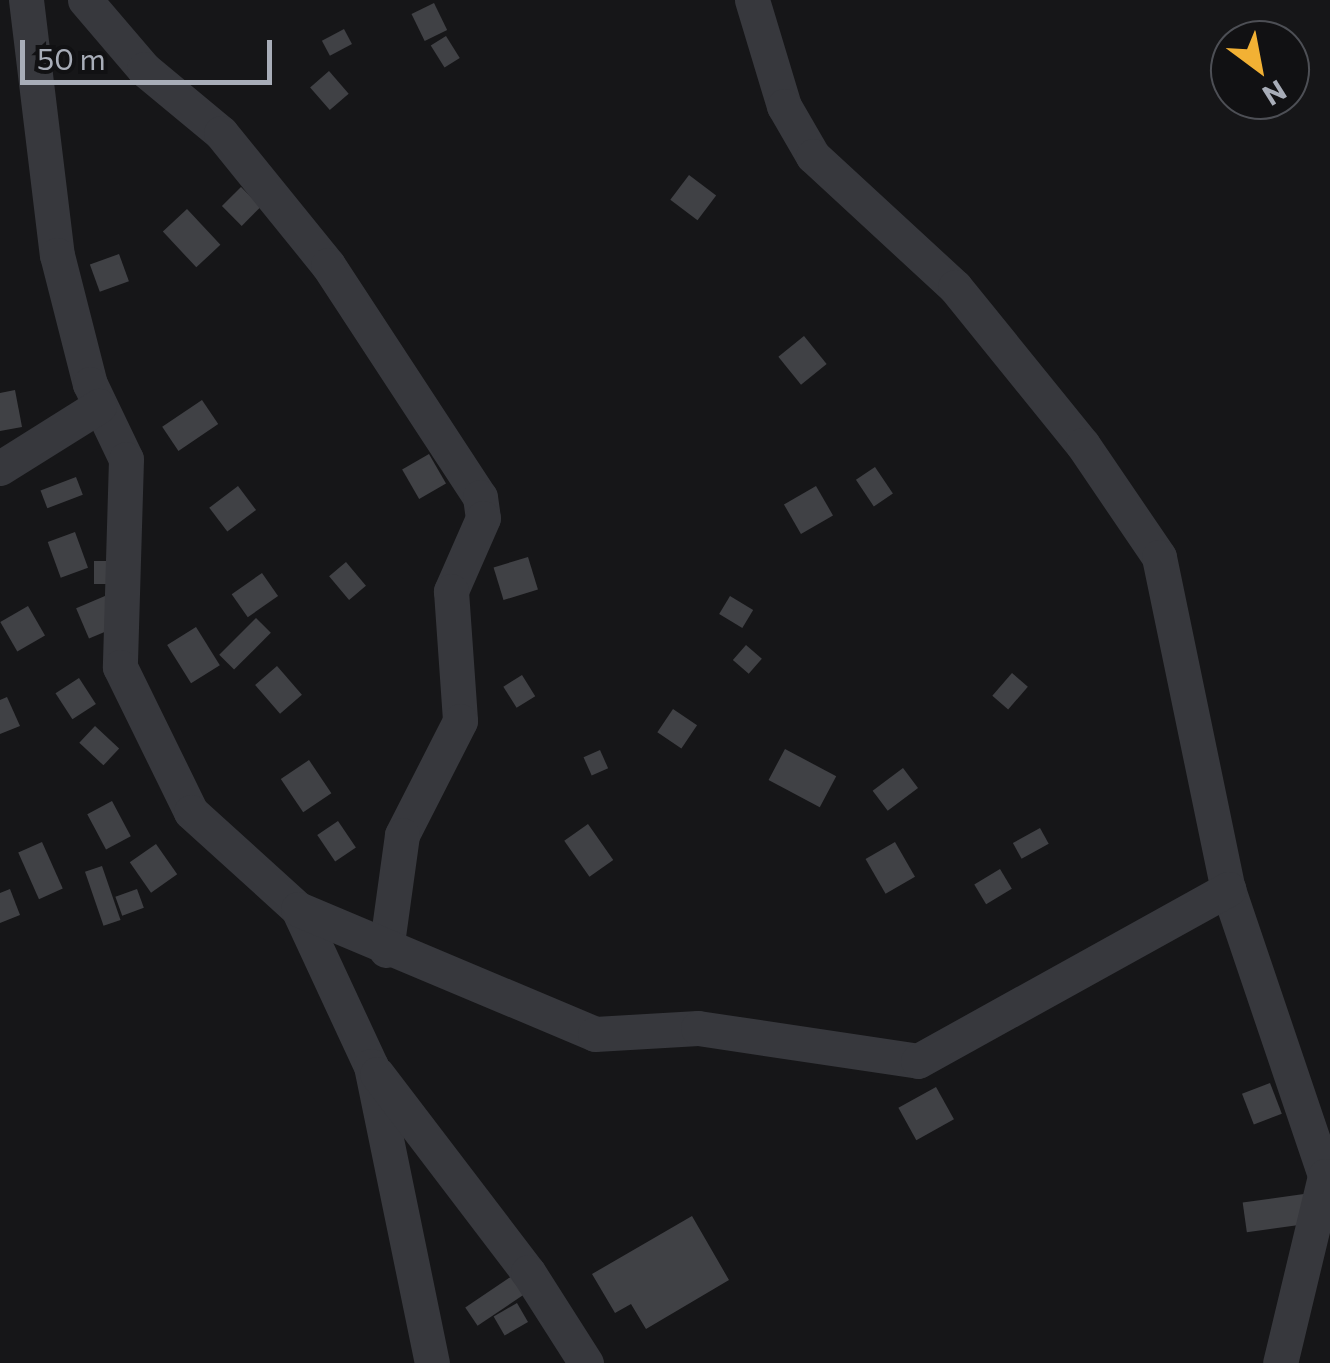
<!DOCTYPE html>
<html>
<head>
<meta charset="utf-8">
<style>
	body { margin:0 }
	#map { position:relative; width:1330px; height:1363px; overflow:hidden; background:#161618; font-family:Commissioner,sans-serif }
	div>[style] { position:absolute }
	.building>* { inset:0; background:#404145; transform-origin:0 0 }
	.street>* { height:35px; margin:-17.5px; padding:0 17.5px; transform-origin:17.5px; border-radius:17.5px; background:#37383d }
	span { translate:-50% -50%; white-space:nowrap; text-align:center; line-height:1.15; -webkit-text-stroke:8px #111113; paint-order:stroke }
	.north { position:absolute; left:1210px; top:20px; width:100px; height:100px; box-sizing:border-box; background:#111113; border:2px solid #4d4f55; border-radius:50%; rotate:148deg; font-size:28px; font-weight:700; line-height:40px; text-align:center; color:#a8adb8 }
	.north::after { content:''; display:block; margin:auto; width:35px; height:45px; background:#f2b134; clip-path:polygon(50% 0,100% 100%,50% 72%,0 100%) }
	.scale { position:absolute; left:20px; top:40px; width:252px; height:45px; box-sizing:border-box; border:5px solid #a8adb8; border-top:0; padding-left:12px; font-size:30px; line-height:35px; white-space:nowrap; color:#a8adb8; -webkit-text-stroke:8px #111113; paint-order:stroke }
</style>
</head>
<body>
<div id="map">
	<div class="building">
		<i style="left:434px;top:3px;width:30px;height:25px;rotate:64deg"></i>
		<i style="left:344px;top:29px;width:17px;height:25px;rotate:62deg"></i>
		<i style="left:446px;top:36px;width:26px;height:18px;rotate:58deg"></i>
		<i style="left:329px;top:71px;width:30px;height:25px;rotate:49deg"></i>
		<i style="left:689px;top:175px;width:34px;height:31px;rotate:37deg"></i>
		<i style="left:241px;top:187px;width:28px;height:27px;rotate:45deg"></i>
		<i style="left:187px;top:209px;width:49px;height:33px;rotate:47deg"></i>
		<i style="left:119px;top:254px;width:29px;height:31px;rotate:70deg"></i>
		<i style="left:804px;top:336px;width:36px;height:33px;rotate:51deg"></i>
		<i style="clip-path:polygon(15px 390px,22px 427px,0 431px,0 393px)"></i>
		<i style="left:202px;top:400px;width:29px;height:48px;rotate:56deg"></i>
		<i style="left:429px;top:454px;width:34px;height:31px;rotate:60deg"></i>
		<i style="left:875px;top:467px;width:32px;height:23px;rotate:56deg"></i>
		<i style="left:76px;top:477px;width:19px;height:38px;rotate:69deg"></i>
		<i style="left:238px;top:486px;width:30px;height:36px;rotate:53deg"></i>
		<i style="left:816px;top:486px;width:34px;height:37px;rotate:60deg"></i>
		<i style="left:75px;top:532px;width:38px;height:29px;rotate:70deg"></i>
		<i style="left:528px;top:557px;width:34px;height:36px;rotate:73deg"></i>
		<i style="left:94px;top:561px;width:27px;height:23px"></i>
		<i style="left:346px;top:562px;width:31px;height:22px;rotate:50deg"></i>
		<i style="left:262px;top:573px;width:28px;height:37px;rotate:55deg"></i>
		<i style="left:112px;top:593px;width:33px;height:39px;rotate:67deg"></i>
		<i style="left:730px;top:596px;width:27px;height:21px;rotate:31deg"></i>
		<i style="left:28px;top:606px;width:34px;height:32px;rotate:60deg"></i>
		<i style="left:256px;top:618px;width:21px;height:52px;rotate:45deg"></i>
		<i style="left:196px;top:627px;width:45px;height:34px;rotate:58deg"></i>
		<i style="left:746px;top:645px;width:21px;height:20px;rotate:41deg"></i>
		<i style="left:277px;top:666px;width:38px;height:29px;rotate:49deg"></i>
		<i style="left:1012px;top:673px;width:21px;height:30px;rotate:41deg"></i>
		<i style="left:522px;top:675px;width:25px;height:22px;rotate:58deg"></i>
		<i style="left:79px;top:678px;width:31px;height:28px;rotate:57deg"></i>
		<i style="clip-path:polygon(7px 697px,20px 726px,0 734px,0 700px)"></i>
		<i style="left:673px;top:709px;width:29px;height:28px;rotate:34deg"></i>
		<i style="left:95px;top:726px;width:33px;height:23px;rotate:43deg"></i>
		<i style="left:785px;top:749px;width:58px;height:35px;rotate:28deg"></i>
		<i style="left:600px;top:750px;width:20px;height:18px;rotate:66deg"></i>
		<i style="left:309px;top:760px;width:40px;height:34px;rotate:56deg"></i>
		<i style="left:903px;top:768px;width:25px;height:38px;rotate:53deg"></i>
		<i style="left:112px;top:801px;width:40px;height:28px;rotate:62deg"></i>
		<i style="left:338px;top:821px;width:32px;height:25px;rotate:56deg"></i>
		<i style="left:588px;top:824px;width:44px;height:29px;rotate:55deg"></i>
		<i style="left:1040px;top:828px;width:18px;height:31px;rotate:61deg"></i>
		<i style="left:42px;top:842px;width:51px;height:26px;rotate:66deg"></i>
		<i style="left:895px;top:842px;width:40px;height:34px;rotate:60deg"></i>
		<i style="left:156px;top:844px;width:37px;height:32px;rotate:55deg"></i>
		<i style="left:102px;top:866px;width:57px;height:18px;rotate:71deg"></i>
		<i style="left:1000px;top:869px;width:23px;height:30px;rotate:59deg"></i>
		<i style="clip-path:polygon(10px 889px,20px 915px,0 923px,0 893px)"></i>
		<i style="left:137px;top:889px;width:20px;height:23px;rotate:70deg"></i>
		<i style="left:1270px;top:1083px;width:33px;height:30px;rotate:69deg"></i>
		<i style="left:936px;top:1087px;width:37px;height:43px;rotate:61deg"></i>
		<i style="left:1311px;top:1193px;width:30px;height:69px;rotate:82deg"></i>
		<i style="clip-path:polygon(692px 1216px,729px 1280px,646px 1329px,631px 1304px,615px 1313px,592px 1274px)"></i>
		<i style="left:515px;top:1274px;width:22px;height:60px;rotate:56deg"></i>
		<i style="left:517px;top:1303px;width:22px;height:27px;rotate:60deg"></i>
	</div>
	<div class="street">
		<i style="left:26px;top:0;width:257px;rotate:83.1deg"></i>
		<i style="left:57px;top:255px;width:133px;rotate:75.7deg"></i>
		<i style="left:90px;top:384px;width:83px;rotate:64.4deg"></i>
		<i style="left:126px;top:459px;width:208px;rotate:91.7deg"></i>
		<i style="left:120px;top:667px;width:161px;rotate:63.9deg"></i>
		<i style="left:191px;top:812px;width:144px;rotate:42.2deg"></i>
		<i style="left:298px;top:909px;width:173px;rotate:65.1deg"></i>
		<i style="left:371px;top:1066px;width:303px;rotate:78.4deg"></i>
		<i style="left:85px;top:0;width:91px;rotate:49.5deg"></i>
		<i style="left:144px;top:69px;width:100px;rotate:39.7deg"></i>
		<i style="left:221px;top:133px;width:170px;rotate:51deg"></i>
		<i style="left:328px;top:265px;width:277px;rotate:56.8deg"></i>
		<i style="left:480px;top:497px;width:21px;rotate:82deg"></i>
		<i style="left:483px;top:518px;width:80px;rotate:113.7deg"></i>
		<i style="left:451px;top:591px;width:130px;rotate:86deg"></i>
		<i style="left:460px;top:721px;width:128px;rotate:117deg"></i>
		<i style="left:402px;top:835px;width:116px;rotate:97.9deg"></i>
		<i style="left:752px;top:0;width:111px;rotate:73.2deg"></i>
		<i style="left:784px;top:106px;width:58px;rotate:59.9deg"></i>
		<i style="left:813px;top:156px;width:193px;rotate:42.7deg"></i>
		<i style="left:955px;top:287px;width:203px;rotate:51deg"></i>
		<i style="left:1083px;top:445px;width:135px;rotate:55.8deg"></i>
		<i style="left:1159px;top:557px;width:339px;rotate:78.3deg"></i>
		<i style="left:1228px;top:889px;width:303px;rotate:71.3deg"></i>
		<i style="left:1325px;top:1176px;width:192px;rotate:103.5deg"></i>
		<i style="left:0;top:468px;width:117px;rotate:-32.1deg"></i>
		<i style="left:298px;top:909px;width:322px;rotate:22.8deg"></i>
		<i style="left:595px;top:1034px;width:103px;rotate:-3.3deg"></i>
		<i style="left:698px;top:1028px;width:222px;rotate:8.5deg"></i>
		<i style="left:918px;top:1061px;width:355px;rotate:-29deg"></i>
		<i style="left:377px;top:1074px;width:249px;rotate:52.7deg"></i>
		<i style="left:528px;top:1272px;width:108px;rotate:57.5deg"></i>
	</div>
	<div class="north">N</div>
	<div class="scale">50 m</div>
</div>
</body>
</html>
